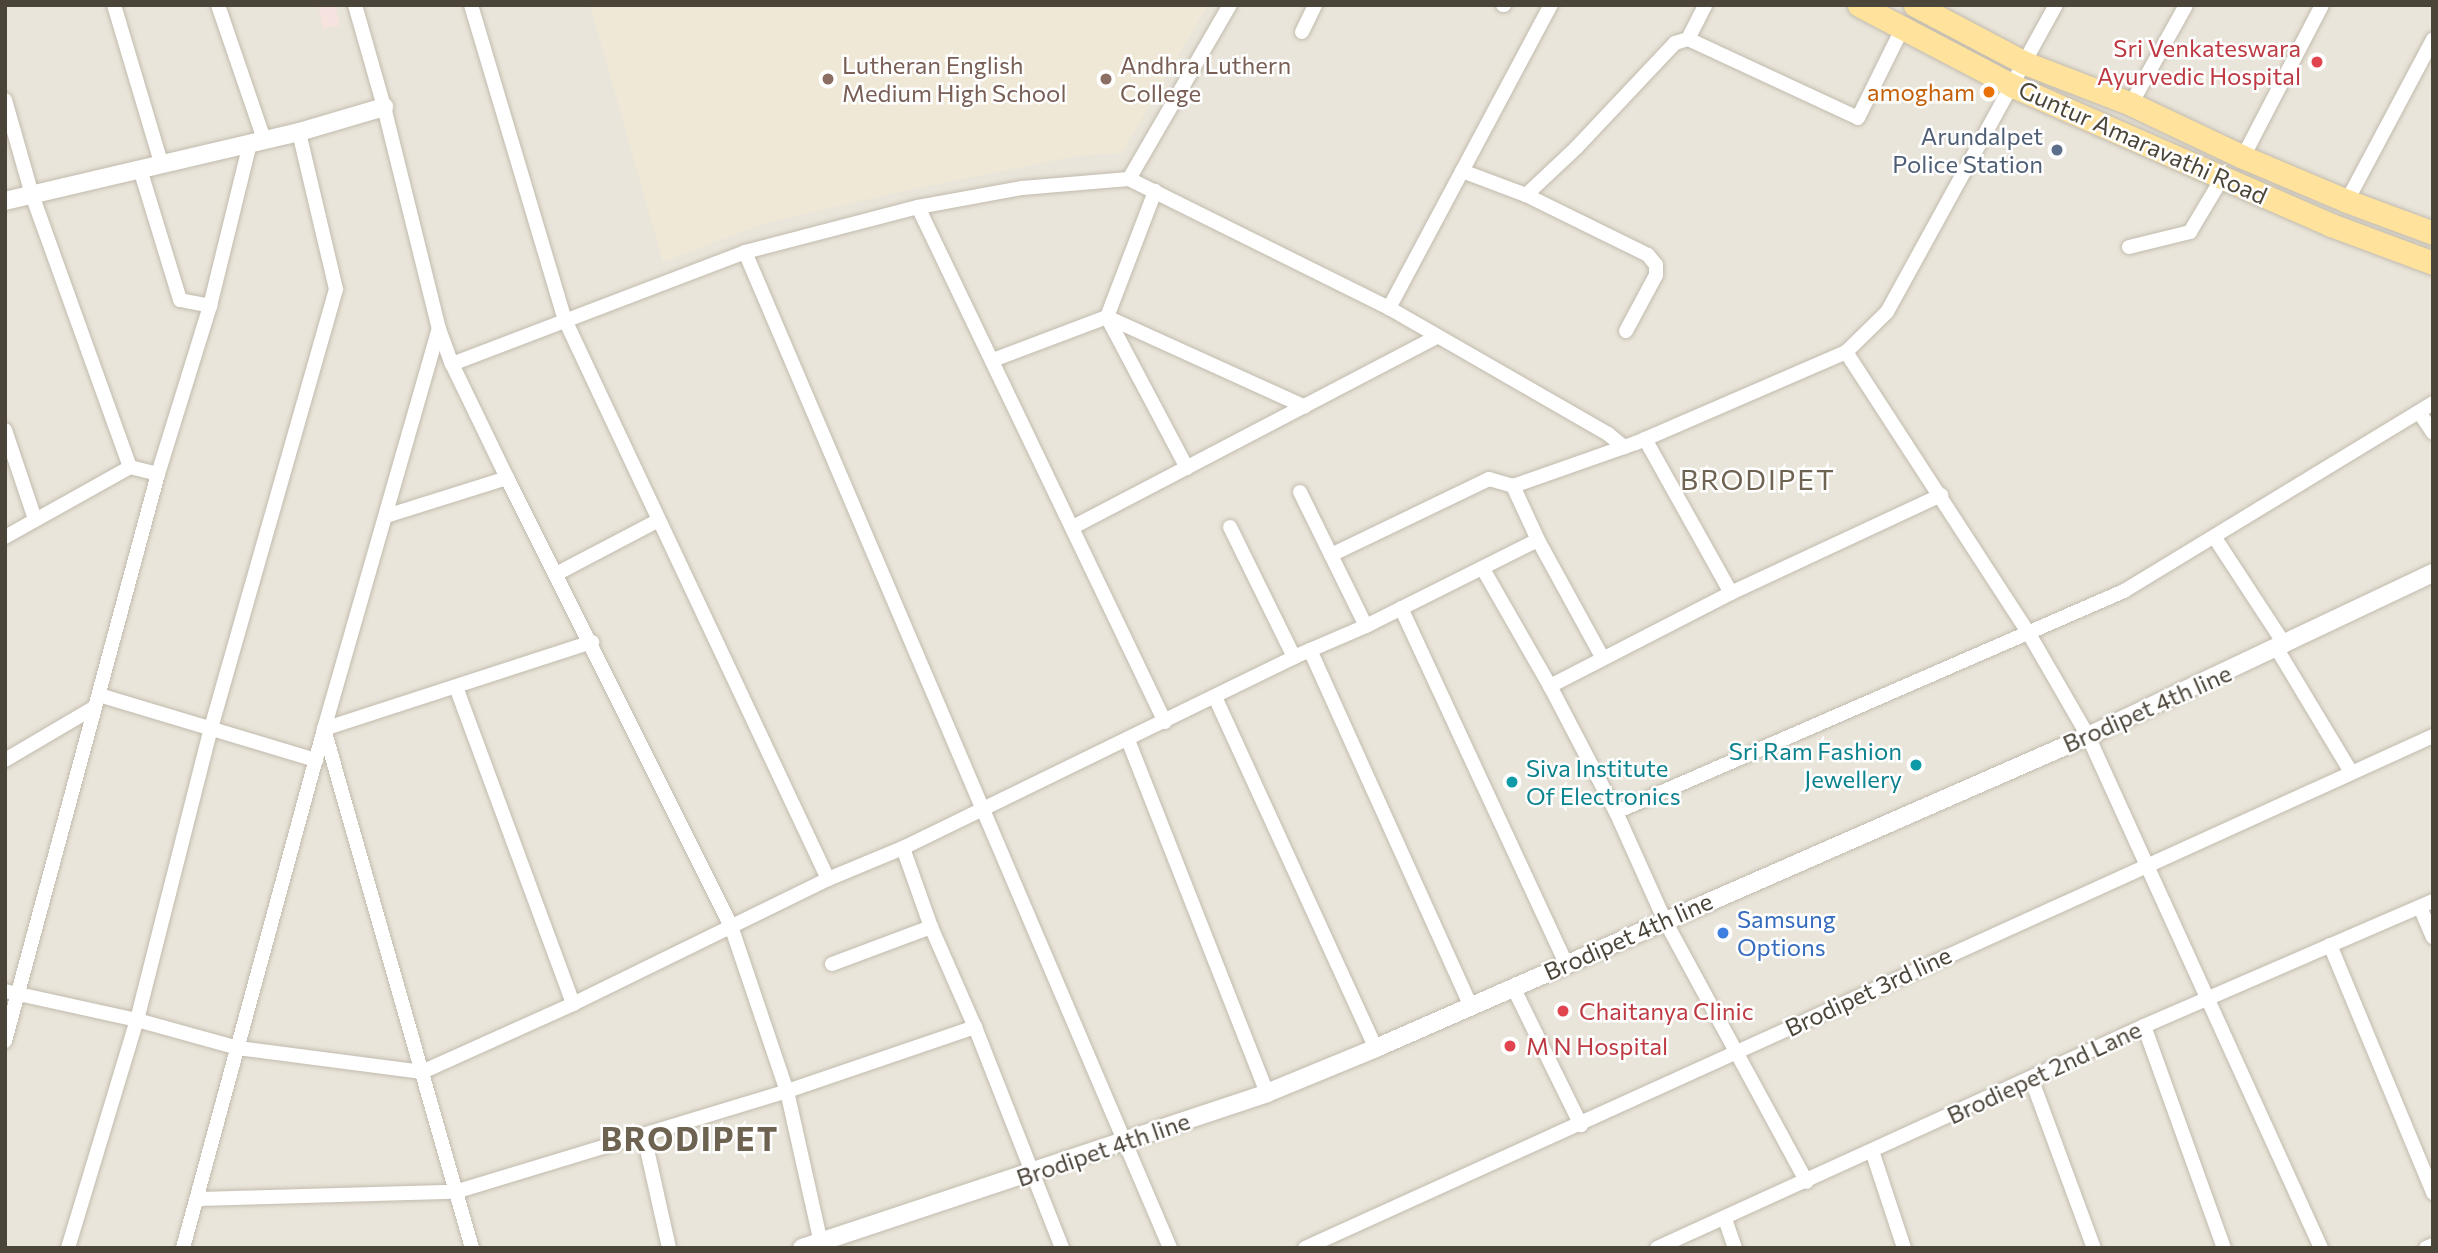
<!DOCTYPE html>
<html>
<head>
<meta charset="utf-8">
<style>
	body { margin:0 }
	#map { position:relative; width:2438px; height:1253px; overflow:hidden; background:#f6f3ec; font-family:Commissioner,sans-serif }
	div>[style] { position:absolute }
	.residential>* { inset:0; background:#eae5da; transform-origin:0 0 }
	.education>* { inset:0; background:#efe8d6 }
	.medical>* { inset:0; background:#f6e3e0 }
	.roads { filter:drop-shadow(0 0 2px #c2bbae) drop-shadow(0 0 2px #c2bbae) }
	.minor>* { height:14px; margin:-7px; padding:0 7px; transform-origin:7px; border-radius:7px; background:#fff }
	.tertiary>* { height:18px; margin:-9px; padding:0 9px; transform-origin:9px; border-radius:9px; background:#fff }
	.primary>* { height:23px; margin:-11.5px; padding:0 11.5px; transform-origin:11.5px; border-radius:11.5px; background:#ffe39c }
	.dots>* { width:19px; height:19px; translate:-50% -50%; box-sizing:border-box; border:4px solid #fff; border-radius:50% }
	span { translate:-50% -50%; white-space:nowrap; text-align:center; line-height:1.15; -webkit-text-stroke:5px #fff; paint-order:stroke }
	.health-label { font-size:24px; color:#be3a42 }
	.right { translate:-100% -50%; text-align:right }
	.left { translate:0 -50%; text-align:left }
	.education-label { font-size:24px; color:#785e54 }
	.food-label { font-size:24px; color:#c56008 }
	.service-label { font-size:24px; color:#4e5e75 }
	.street-label { font-size:24px; color:#4b4439 }
	.culture-label { font-size:24px; color:#0d838f }
	.shop-label { font-size:24px; color:#366cbe }
	.quarter-label { font-size:28px; color:#6e6250; letter-spacing:2px }
	.district-label { font-size:32px; color:#6e6250; font-weight:700; letter-spacing:2px }
	.frame { position:absolute; inset:0; border:7px solid #4b4439; pointer-events:none }
</style>
</head>
<body>
<div id="map">
	<div class="residential">
		<i style="left:5px;top:5px;width:2428px;height:1243px"></i>
	</div>
	<div class="education">
		<i style="clip-path:polygon(590px 5px,1208px 5px,1122px 153px,1076px 156px,895px 193px,763px 224px,663px 262px)"></i>
	</div>
	<div class="medical">
		<i style="clip-path:polygon(318px 5px,335px 5px,340px 25px,323px 29px)"></i>
	</div>
	<div class="roads">
		<div class="minor">
			<i style="left:114px;top:5px;width:165px;rotate:73.4deg"></i>
			<i style="left:218px;top:5px;width:142px;rotate:71.1deg"></i>
			<i style="left:355px;top:5px;width:106px;rotate:74.1deg"></i>
			<i style="left:384px;top:107px;width:229px;rotate:76.1deg"></i>
			<i style="left:439px;top:329px;width:37px;rotate:70deg"></i>
			<i style="left:452px;top:364px;width:127px;rotate:64.2deg"></i>
			<i style="left:507px;top:478px;width:501px;rotate:63.43deg"></i>
			<i style="left:731px;top:926px;width:174px;rotate:71.3deg"></i>
			<i style="left:787px;top:1091px;width:161px;rotate:77.4deg"></i>
			<i style="left:471px;top:5px;width:329px;rotate:73.4deg"></i>
			<i style="left:565px;top:320px;width:618px;rotate:64.8deg"></i>
			<i style="left:1503px;top:5px;width:1px"></i>
			<i style="left:1302px;top:32px;width:30px;rotate:-64deg"></i>
			<i style="left:1688px;top:39px;width:187px;rotate:24.9deg"></i>
			<i style="left:1858px;top:118px;width:102px;rotate:-63.7deg"></i>
			<i style="left:5px;top:100px;width:99px;rotate:74.1deg"></i>
			<i style="left:32px;top:195px;width:289px;rotate:70.2deg"></i>
			<i style="left:2131px;top:104px;width:113px;rotate:-60.9deg"></i>
			<i style="left:2243px;top:157px;width:171px;rotate:-62.5deg"></i>
			<i style="left:140px;top:169px;width:137px;rotate:73deg"></i>
			<i style="left:180px;top:300px;width:31px;rotate:11deg"></i>
			<i style="left:1462px;top:171px;width:68px;rotate:20.6deg"></i>
			<i style="left:1129px;top:179px;width:201px;rotate:-59.9deg"></i>
			<i style="left:2347px;top:201px;width:183px;rotate:-62deg"></i>
			<i style="left:918px;top:207px;width:571px;rotate:64.38deg"></i>
			<i style="left:2129px;top:247px;width:63px;rotate:-13.8deg"></i>
			<i style="left:2190px;top:232px;width:66px;rotate:-59.2deg"></i>
			<i style="left:745px;top:252px;width:1083px;rotate:66.89deg"></i>
			<i style="left:1389px;top:308px;width:344px;rotate:-61.9deg"></i>
			<i style="left:1626px;top:331px;width:64px;rotate:-61.8deg"></i>
			<i style="left:1656px;top:275px;width:10px;rotate:-90deg"></i>
			<i style="left:1656px;top:265px;width:13px;rotate:-129deg"></i>
			<i style="left:1648px;top:255px;width:136px;rotate:-153.8deg"></i>
			<i style="left:1526px;top:195px;width:69px;rotate:-43.2deg"></i>
			<i style="left:1576px;top:148px;width:144px;rotate:-46.7deg"></i>
			<i style="left:1675px;top:43px;width:14px;rotate:-17deg"></i>
			<i style="left:1688px;top:39px;width:38px;rotate:-63deg"></i>
			<i style="left:1846px;top:352px;width:334px;rotate:57deg"></i>
			<i style="left:2028px;top:632px;width:120px;rotate:60deg"></i>
			<i style="left:2088px;top:736px;width:563px;rotate:65.53deg"></i>
			<i style="left:993px;top:360px;width:122px;rotate:-20.7deg"></i>
			<i style="left:1107px;top:317px;width:135px;rotate:-69.1deg"></i>
			<i style="left:452px;top:364px;width:314px;rotate:-20.9deg"></i>
			<i style="left:745px;top:252px;width:179px;rotate:-14.6deg"></i>
			<i style="left:918px;top:207px;width:106px;rotate:-10.4deg"></i>
			<i style="left:1022px;top:188px;width:107px;rotate:-4.8deg"></i>
			<i style="left:1129px;top:179px;width:290px;rotate:26.4deg"></i>
			<i style="left:1389px;top:308px;width:253px;rotate:29.9deg"></i>
			<i style="left:1608px;top:434px;width:21px;rotate:39deg"></i>
			<i style="left:2419px;top:412px;width:25px;rotate:56deg"></i>
			<i style="left:5px;top:430px;width:94px;rotate:71.4deg"></i>
			<i style="left:1645px;top:439px;width:176px;rotate:60.8deg"></i>
			<i style="left:1187px;top:468px;width:171px;rotate:-117.9deg"></i>
			<i style="left:1107px;top:317px;width:217px;rotate:24.4deg"></i>
			<i style="left:1300px;top:492px;width:149px;rotate:63.8deg"></i>
			<i style="left:386px;top:516px;width:127px;rotate:-17.4deg"></i>
			<i style="left:1073px;top:527px;width:410px;rotate:-27.6deg"></i>
			<i style="left:1230px;top:527px;width:145px;rotate:63.8deg"></i>
			<i style="left:5px;top:537px;width:143px;rotate:-29.2deg"></i>
			<i style="left:130px;top:467px;width:29px;rotate:14deg"></i>
			<i style="left:2215px;top:538px;width:128px;rotate:56.8deg"></i>
			<i style="left:1538px;top:540px;width:133px;rotate:61.3deg"></i>
			<i style="left:1331px;top:555px;width:175px;rotate:-25.7deg"></i>
			<i style="left:1489px;top:479px;width:25px;rotate:16deg"></i>
			<i style="left:1483px;top:569px;width:135px;rotate:60.2deg"></i>
			<i style="left:1550px;top:686px;width:142px;rotate:62.4deg"></i>
			<i style="left:1616px;top:812px;width:117px;rotate:65.8deg"></i>
			<i style="left:1664px;top:919px;width:299px;rotate:61.5deg"></i>
			<i style="left:556px;top:574px;width:116px;rotate:-27.7deg"></i>
			<i style="left:1401px;top:608px;width:392px;rotate:65.1deg"></i>
			<i style="left:2277px;top:649px;width:144px;rotate:59deg"></i>
			<i style="left:1310px;top:650px;width:391px;rotate:65.7deg"></i>
			<i style="left:1550px;top:686px;width:203px;rotate:-27.2deg"></i>
			<i style="left:1731px;top:593px;width:232px;rotate:-25deg"></i>
			<i style="left:456px;top:687px;width:338px;rotate:69.7deg"></i>
			<i style="left:99px;top:695px;width:227px;rotate:16.7deg"></i>
			<i style="left:1215px;top:697px;width:386px;rotate:65.4deg"></i>
			<i style="left:1128px;top:740px;width:379px;rotate:68.5deg"></i>
			<i style="left:5px;top:760px;width:104px;rotate:-30.5deg"></i>
			<i style="left:1616px;top:812px;width:554px;rotate:-23.51deg"></i>
			<i style="left:2124px;top:591px;width:362px;rotate:-31.3deg"></i>
			<i style="left:903px;top:848px;width:84px;rotate:70.5deg"></i>
			<i style="left:931px;top:927px;width:109px;rotate:66.3deg"></i>
			<i style="left:975px;top:1027px;width:238px;rotate:68.5deg"></i>
			<i style="left:2420px;top:907px;width:33px;rotate:67deg"></i>
			<i style="left:2330px;top:945px;width:269px;rotate:67.4deg"></i>
			<i style="left:832px;top:964px;width:106px;rotate:-20.5deg"></i>
			<i style="left:1513px;top:987px;width:154px;rotate:63.8deg"></i>
			<i style="left:5px;top:991px;width:135px;rotate:12.4deg"></i>
			<i style="left:137px;top:1020px;width:105px;rotate:15.5deg"></i>
			<i style="left:238px;top:1048px;width:186px;rotate:7.4deg"></i>
			<i style="left:422px;top:1072px;width:166px;rotate:-24.2deg"></i>
			<i style="left:573px;top:1004px;width:284px;rotate:-26.1deg"></i>
			<i style="left:828px;top:879px;width:81px;rotate:-22.5deg"></i>
			<i style="left:903px;top:848px;width:435px;rotate:-26deg"></i>
			<i style="left:1294px;top:657px;width:78px;rotate:-23.3deg"></i>
			<i style="left:1366px;top:626px;width:192px;rotate:-26.6deg"></i>
			<i style="left:1538px;top:540px;width:60px;rotate:-114.8deg"></i>
			<i style="left:1513px;top:486px;width:130px;rotate:-19.3deg"></i>
			<i style="left:1636px;top:443px;width:229px;rotate:-23.4deg"></i>
			<i style="left:1846px;top:352px;width:57px;rotate:-44.3deg"></i>
			<i style="left:1887px;top:312px;width:350px;rotate:-61.2deg"></i>
			<i style="left:2144px;top:1026px;width:236px;rotate:70.2deg"></i>
			<i style="left:5px;top:1041px;width:587px;rotate:-74.9deg"></i>
			<i style="left:158px;top:474px;width:176px;rotate:-72.8deg"></i>
			<i style="left:210px;top:306px;width:168px;rotate:-76.2deg"></i>
			<i style="left:2031px;top:1078px;width:181px;rotate:69.7deg"></i>
			<i style="left:644px;top:1136px;width:115px;rotate:77.4deg"></i>
			<i style="left:1872px;top:1151px;width:102px;rotate:71.7deg"></i>
			<i style="left:197px;top:1199px;width:258px;rotate:-1.6deg"></i>
			<i style="left:455px;top:1192px;width:347px;rotate:-16.9deg"></i>
			<i style="left:787px;top:1091px;width:199px;rotate:-18.8deg"></i>
			<i style="left:1725px;top:1219px;width:31px;rotate:71deg"></i>
			<i style="left:68px;top:1248px;width:238px;rotate:-73.2deg"></i>
			<i style="left:137px;top:1020px;width:301px;rotate:-75.8deg"></i>
			<i style="left:211px;top:728px;width:456px;rotate:-74.1deg"></i>
			<i style="left:336px;top:289px;width:161px;rotate:-103.3deg"></i>
			<i style="left:183px;top:1248px;width:538px;rotate:-74.8deg"></i>
			<i style="left:324px;top:729px;width:416px;rotate:-74deg"></i>
			<i style="left:472px;top:1248px;width:540px;rotate:-105.92deg"></i>
			<i style="left:324px;top:729px;width:282px;rotate:-18deg"></i>
			<i style="left:1305px;top:1248px;width:1239px;rotate:-24.41deg"></i>
			<i style="left:1657px;top:1248px;width:535px;rotate:-24.51deg"></i>
			<i style="left:2144px;top:1026px;width:315px;rotate:-23.4deg"></i>
			<i style="left:2426px;top:1248px;width:8px;rotate:-23deg"></i>
		</div>
		<div class="tertiary">
			<i style="left:5px;top:201px;width:302px;rotate:-13.2deg"></i>
			<i style="left:299px;top:132px;width:89px;rotate:-16.4deg"></i>
			<i style="left:802px;top:1248px;width:490px;rotate:-18.4deg"></i>
			<i style="left:1267px;top:1093px;width:118px;rotate:-22.4deg"></i>
			<i style="left:1376px;top:1048px;width:777px;rotate:-23.66deg"></i>
			<i style="left:2088px;top:736px;width:382px;rotate:-25.3deg"></i>
		</div>
		<div class="primary">
			<i style="left:1859px;top:5px;width:174px;rotate:27.7deg"></i>
			<i style="left:2013px;top:86px;width:347px;rotate:23.6deg"></i>
			<i style="left:2331px;top:225px;width:109px;rotate:20.4deg"></i>
			<i style="left:1915px;top:5px;width:124px;rotate:27.8deg"></i>
			<i style="left:2025px;top:63px;width:114px;rotate:21.1deg"></i>
			<i style="left:2131px;top:104px;width:124px;rotate:25.3deg"></i>
			<i style="left:2243px;top:157px;width:113px;rotate:22.9deg"></i>
			<i style="left:2347px;top:201px;width:92px;rotate:20.4deg"></i>
		</div>
	</div>
	<div class="dots">
		<i style="left:2317px;top:62px;background:#e0444e"></i>
		<i style="left:828px;top:79px;background:#8d6e63"></i>
		<i style="left:1106px;top:79px;background:#8d6e63"></i>
		<i style="left:1989px;top:92px;background:#e8710a"></i>
		<i style="left:2057px;top:150px;background:#5c6f8a"></i>
		<i style="left:1916px;top:765px;background:#0f9aa8"></i>
		<i style="left:1512px;top:782px;background:#0f9aa8"></i>
		<i style="left:1723px;top:933px;background:#3f7fe0"></i>
		<i style="left:1563px;top:1011px;background:#e0444e"></i>
		<i style="left:1510px;top:1046px;background:#e0444e"></i>
	</div>
	<div class="health-label">
		<span class="right" style="left:2301px;top:62px">Sri Venkateswara<br>Ayurvedic Hospital</span>
		<span class="left" style="left:1579px;top:1011px">Chaitanya Clinic</span>
		<span class="left" style="left:1526px;top:1046px">M N Hospital</span>
	</div>
	<div class="education-label">
		<span class="left" style="left:842px;top:79px">Lutheran English<br>Medium High School</span>
		<span class="left" style="left:1120px;top:79px">Andhra Luthern<br>College</span>
	</div>
	<div class="food-label">
		<span class="right" style="left:1975px;top:92px">amogham</span>
	</div>
	<div class="service-label">
		<span class="right" style="left:2043px;top:150px">Arundalpet<br>Police Station</span>
	</div>
	<div class="street-label">
		<span style="left:2143px;top:142px;rotate:24deg">Guntur Amaravathi Road</span>
		<span style="left:2147px;top:708px;rotate:-24deg">Brodipet 4th line</span>
		<span style="left:1628px;top:936px;rotate:-24deg">Brodipet 4th line</span>
		<span style="left:1868px;top:991px;rotate:-25deg">Brodipet 3rd line</span>
		<span style="left:2044px;top:1072px;rotate:-25deg">Brodiepet 2nd Lane</span>
		<span style="left:1103px;top:1149px;rotate:-19deg">Brodipet 4th line</span>
	</div>
	<div class="culture-label">
		<span class="right" style="left:1902px;top:765px">Sri Ram Fashion<br>Jewellery</span>
		<span class="left" style="left:1526px;top:782px">Siva Institute<br>Of Electronics</span>
	</div>
	<div class="shop-label">
		<span class="left" style="left:1737px;top:933px">Samsung<br>Options</span>
	</div>
	<div class="quarter-label">
		<span style="left:1758px;top:479px">BRODIPET</span>
	</div>
	<div class="district-label">
		<span style="left:690px;top:1138px">BRODIPET</span>
	</div>
	<div class="frame"></div>
</div>
</body>
</html>
